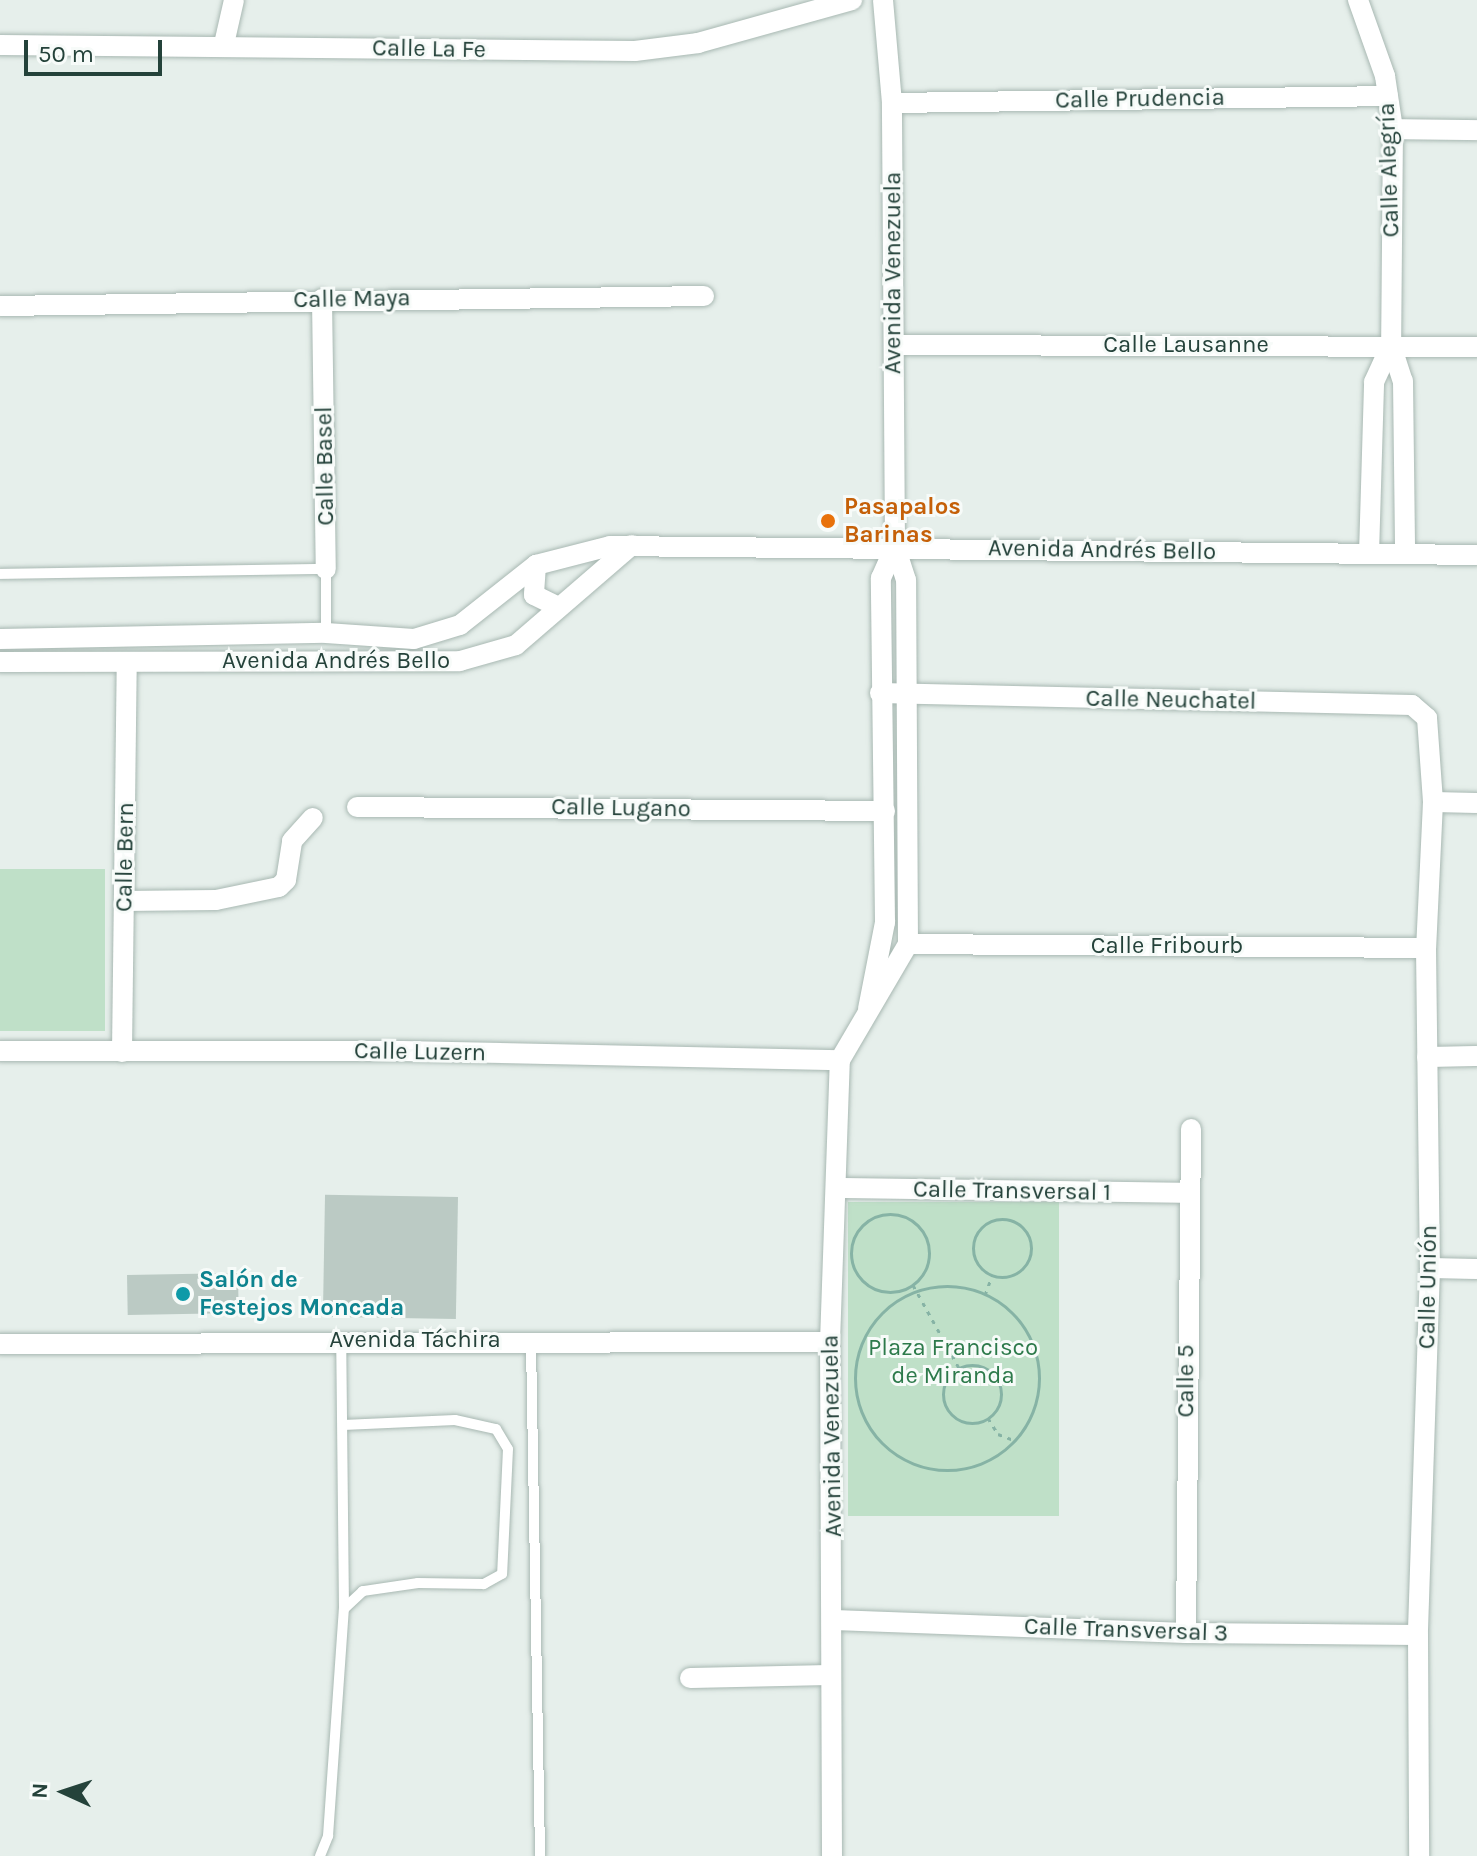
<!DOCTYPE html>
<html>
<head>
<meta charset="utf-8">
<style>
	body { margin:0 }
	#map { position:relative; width:1477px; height:1856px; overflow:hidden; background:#e6efeb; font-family:Karla,sans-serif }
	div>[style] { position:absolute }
	.green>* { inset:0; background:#bfe0c8; transform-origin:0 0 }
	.building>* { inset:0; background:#bbcac4; transform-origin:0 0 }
	.path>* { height:3px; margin-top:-1.5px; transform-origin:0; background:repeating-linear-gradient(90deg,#86b3a5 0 4px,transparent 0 10px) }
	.path>.ring { margin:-1.5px; padding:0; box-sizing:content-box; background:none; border:3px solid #86b3a5; border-radius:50% }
	.roads { filter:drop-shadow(0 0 2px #a8b8b2) drop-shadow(0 0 2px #a8b8b2) }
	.service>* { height:10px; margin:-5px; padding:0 5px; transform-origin:5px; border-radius:5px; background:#fff }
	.minor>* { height:20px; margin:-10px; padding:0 10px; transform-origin:10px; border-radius:10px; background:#fff }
	.dots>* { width:22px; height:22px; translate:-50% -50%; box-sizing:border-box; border:4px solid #f7fbf9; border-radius:50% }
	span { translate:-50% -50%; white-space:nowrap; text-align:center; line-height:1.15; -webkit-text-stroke:6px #f7fbf9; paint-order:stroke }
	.street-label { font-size:24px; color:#24423a }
	.food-label { font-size:24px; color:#c56008; font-weight:700 }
	.left { translate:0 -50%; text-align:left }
	.culture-label { font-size:24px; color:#0d838f; font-weight:700 }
	.park-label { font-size:24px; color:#2d7a4b }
	.north { position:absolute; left:24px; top:1752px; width:80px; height:80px; -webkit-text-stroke:6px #f7fbf9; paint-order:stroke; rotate:273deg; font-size:22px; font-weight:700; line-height:32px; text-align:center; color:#24423a }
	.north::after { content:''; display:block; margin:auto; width:28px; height:36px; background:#24423a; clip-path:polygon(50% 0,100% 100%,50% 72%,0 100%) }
	.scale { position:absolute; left:24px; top:40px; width:138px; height:36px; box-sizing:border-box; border:4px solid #24423a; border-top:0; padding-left:10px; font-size:24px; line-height:28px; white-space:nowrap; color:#24423a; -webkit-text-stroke:6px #f7fbf9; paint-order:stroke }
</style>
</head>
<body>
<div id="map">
	<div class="green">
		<i style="left:105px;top:869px;width:162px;height:105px;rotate:90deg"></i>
		<i style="left:1059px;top:1202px;width:314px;height:211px;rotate:90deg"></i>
	</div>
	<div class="building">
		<i style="left:458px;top:1197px;width:122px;height:133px;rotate:91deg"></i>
		<i style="left:238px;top:1273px;width:40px;height:111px;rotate:89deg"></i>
	</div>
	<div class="path">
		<i class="ring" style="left:851px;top:1214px;width:75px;height:75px"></i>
		<i class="ring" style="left:973px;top:1219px;width:55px;height:55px"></i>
		<i style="left:913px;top:1285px;width:95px;rotate:61deg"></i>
		<i class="ring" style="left:855px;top:1286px;width:181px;height:181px"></i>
		<i style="left:985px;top:1295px;width:20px;rotate:-70deg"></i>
		<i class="ring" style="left:943px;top:1365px;width:55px;height:55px"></i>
		<i style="left:988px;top:1418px;width:19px;rotate:58deg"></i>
		<i style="left:998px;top:1434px;width:17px;rotate:21deg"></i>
	</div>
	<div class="roads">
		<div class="service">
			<i style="left:0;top:574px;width:326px;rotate:-0.9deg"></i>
			<i style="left:326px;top:569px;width:64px;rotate:90deg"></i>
			<i style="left:531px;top:1343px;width:513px;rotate:88.99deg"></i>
			<i style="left:343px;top:1425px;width:112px;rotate:-2.6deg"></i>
			<i style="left:455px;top:1420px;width:42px;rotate:12.4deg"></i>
			<i style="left:496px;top:1429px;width:23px;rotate:59deg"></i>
			<i style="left:508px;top:1449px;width:125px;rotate:92.7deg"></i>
			<i style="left:502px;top:1574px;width:21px;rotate:151deg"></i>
			<i style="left:484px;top:1584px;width:66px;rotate:-179.1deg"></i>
			<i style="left:418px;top:1583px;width:56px;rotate:171.7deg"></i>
			<i style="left:363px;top:1591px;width:26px;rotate:137deg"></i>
			<i style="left:320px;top:1856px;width:22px;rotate:-68deg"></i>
			<i style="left:328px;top:1836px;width:228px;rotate:-86deg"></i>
			<i style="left:344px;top:1609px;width:269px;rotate:-90.6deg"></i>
		</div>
		<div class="minor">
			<i style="left:1358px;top:0;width:81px;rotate:70.4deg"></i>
			<i style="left:1385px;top:76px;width:54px;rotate:81.4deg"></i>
			<i style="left:1393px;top:129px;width:216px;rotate:90.5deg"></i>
			<i style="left:1391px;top:345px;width:38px;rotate:72deg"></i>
			<i style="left:1403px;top:381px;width:173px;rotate:89.3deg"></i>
			<i style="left:224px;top:44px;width:45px;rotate:-77.2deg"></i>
			<i style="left:0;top:45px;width:635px;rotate:0.54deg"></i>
			<i style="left:635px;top:51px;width:64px;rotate:-7.2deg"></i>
			<i style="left:698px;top:43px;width:160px;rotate:-15.6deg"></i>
			<i style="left:892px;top:103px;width:496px;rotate:-0.8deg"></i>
			<i style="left:1393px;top:129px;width:84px;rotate:0.7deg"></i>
			<i style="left:322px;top:299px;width:270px;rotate:89.2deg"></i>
			<i style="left:0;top:306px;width:704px;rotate:-0.81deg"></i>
			<i style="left:894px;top:345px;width:583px;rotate:0.2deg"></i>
			<i style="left:1369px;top:554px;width:172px;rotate:-88.3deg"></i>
			<i style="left:1374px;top:382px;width:41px;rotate:-65.3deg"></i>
			<i style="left:536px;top:565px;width:30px;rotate:94deg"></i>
			<i style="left:534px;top:595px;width:25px;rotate:26deg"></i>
			<i style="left:0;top:639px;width:326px;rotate:-1.1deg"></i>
			<i style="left:326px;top:633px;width:88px;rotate:3.9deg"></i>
			<i style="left:414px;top:639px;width:48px;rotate:-16.9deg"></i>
			<i style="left:460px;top:625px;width:97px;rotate:-38.3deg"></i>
			<i style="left:536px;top:565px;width:76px;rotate:-14.4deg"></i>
			<i style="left:610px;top:546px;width:867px;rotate:0.59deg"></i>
			<i style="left:0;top:662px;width:460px;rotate:-0.1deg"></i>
			<i style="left:460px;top:661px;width:58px;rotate:-15.9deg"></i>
			<i style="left:516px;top:645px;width:153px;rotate:-40.8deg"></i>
			<i style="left:880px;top:693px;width:532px;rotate:1.29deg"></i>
			<i style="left:1412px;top:705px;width:20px;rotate:41deg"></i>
			<i style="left:1427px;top:718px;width:84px;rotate:85.9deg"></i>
			<i style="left:1433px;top:802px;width:146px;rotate:92.7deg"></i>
			<i style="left:1426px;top:948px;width:320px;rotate:89.3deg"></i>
			<i style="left:1430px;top:1268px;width:367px;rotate:91.9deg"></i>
			<i style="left:1418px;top:1635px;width:221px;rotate:89.7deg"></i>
			<i style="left:1433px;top:802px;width:44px;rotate:1.3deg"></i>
			<i style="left:357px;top:807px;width:528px;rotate:0.43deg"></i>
			<i style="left:124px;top:901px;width:92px;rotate:-0.6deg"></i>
			<i style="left:216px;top:900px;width:64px;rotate:-11.7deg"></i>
			<i style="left:279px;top:887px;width:10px;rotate:-45deg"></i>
			<i style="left:286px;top:880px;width:39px;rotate:-81deg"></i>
			<i style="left:292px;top:841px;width:31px;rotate:-48deg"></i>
			<i style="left:908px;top:944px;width:518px;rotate:0.44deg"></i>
			<i style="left:868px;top:1009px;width:89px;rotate:-78.9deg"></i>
			<i style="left:885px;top:922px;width:344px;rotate:-90.7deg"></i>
			<i style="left:881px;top:578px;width:35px;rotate:-66deg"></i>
			<i style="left:0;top:1051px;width:402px"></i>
			<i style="left:402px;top:1051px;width:438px;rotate:1.2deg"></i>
			<i style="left:122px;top:1052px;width:390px;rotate:-89.3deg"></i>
			<i style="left:1427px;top:1057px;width:50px;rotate:-1.1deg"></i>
			<i style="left:836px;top:1188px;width:352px;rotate:0.8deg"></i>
			<i style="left:1430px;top:1268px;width:47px;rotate:1.2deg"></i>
			<i style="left:0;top:1344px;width:830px;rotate:-0.14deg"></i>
			<i style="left:834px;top:1620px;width:352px;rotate:2.1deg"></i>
			<i style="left:1186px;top:1633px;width:232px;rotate:0.5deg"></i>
			<i style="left:1186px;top:1633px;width:504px;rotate:-89.43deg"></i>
			<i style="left:690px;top:1678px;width:140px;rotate:-1.2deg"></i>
			<i style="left:832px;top:1856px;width:514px;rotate:-90.22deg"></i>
			<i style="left:830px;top:1342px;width:282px;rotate:-88deg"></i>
			<i style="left:840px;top:1060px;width:134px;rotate:-59.6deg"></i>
			<i style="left:908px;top:944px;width:364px;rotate:-90.3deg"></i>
			<i style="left:906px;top:580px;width:36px;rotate:-108deg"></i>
			<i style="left:895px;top:546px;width:443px;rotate:-90.4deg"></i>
			<i style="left:892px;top:103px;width:103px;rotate:-95deg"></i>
		</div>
	</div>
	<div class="dots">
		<i style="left:828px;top:521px;background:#e8710a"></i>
		<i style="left:183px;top:1294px;background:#0f9aa8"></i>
	</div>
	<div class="street-label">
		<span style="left:429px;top:49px;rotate:1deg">Calle La Fe</span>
		<span style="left:1140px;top:99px;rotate:-1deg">Calle Prudencia</span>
		<span style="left:1389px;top:170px;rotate:-92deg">Calle Alegría</span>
		<span style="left:893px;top:273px;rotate:-90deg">Avenida Venezuela</span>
		<span style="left:352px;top:299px;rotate:-1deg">Calle Maya</span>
		<span style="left:1186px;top:345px">Calle Lausanne</span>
		<span style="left:325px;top:466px;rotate:-91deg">Calle Basel</span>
		<span style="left:1102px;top:550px;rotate:1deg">Avenida Andrés Bello</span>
		<span style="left:336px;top:661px">Avenida Andrés Bello</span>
		<span style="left:1171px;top:700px;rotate:1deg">Calle Neuchatel</span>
		<span style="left:621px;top:808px;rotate:1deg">Calle Lugano</span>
		<span style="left:125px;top:857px;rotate:-89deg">Calle Bern</span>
		<span style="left:1167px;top:946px">Calle Fribourb</span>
		<span style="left:420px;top:1052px;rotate:1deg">Calle Luzern</span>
		<span style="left:1012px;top:1191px;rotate:1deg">Calle Transversal 1</span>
		<span style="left:1428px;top:1287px;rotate:-89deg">Calle Unión</span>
		<span style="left:415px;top:1340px">Avenida Táchira</span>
		<span style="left:1186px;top:1381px;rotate:-90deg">Calle 5</span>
		<span style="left:832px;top:1436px;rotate:-91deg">Avenida Venezuela</span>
		<span style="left:1126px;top:1630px;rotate:2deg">Calle Transversal 3</span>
	</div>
	<div class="food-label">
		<span class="left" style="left:844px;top:521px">Pasapalos<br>Barinas</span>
	</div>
	<div class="culture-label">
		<span class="left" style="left:199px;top:1294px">Salón de<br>Festejos Moncada</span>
	</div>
	<div class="park-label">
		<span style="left:953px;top:1362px">Plaza Francisco<br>de Miranda</span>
	</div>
	<div class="north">N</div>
	<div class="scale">50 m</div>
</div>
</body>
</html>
